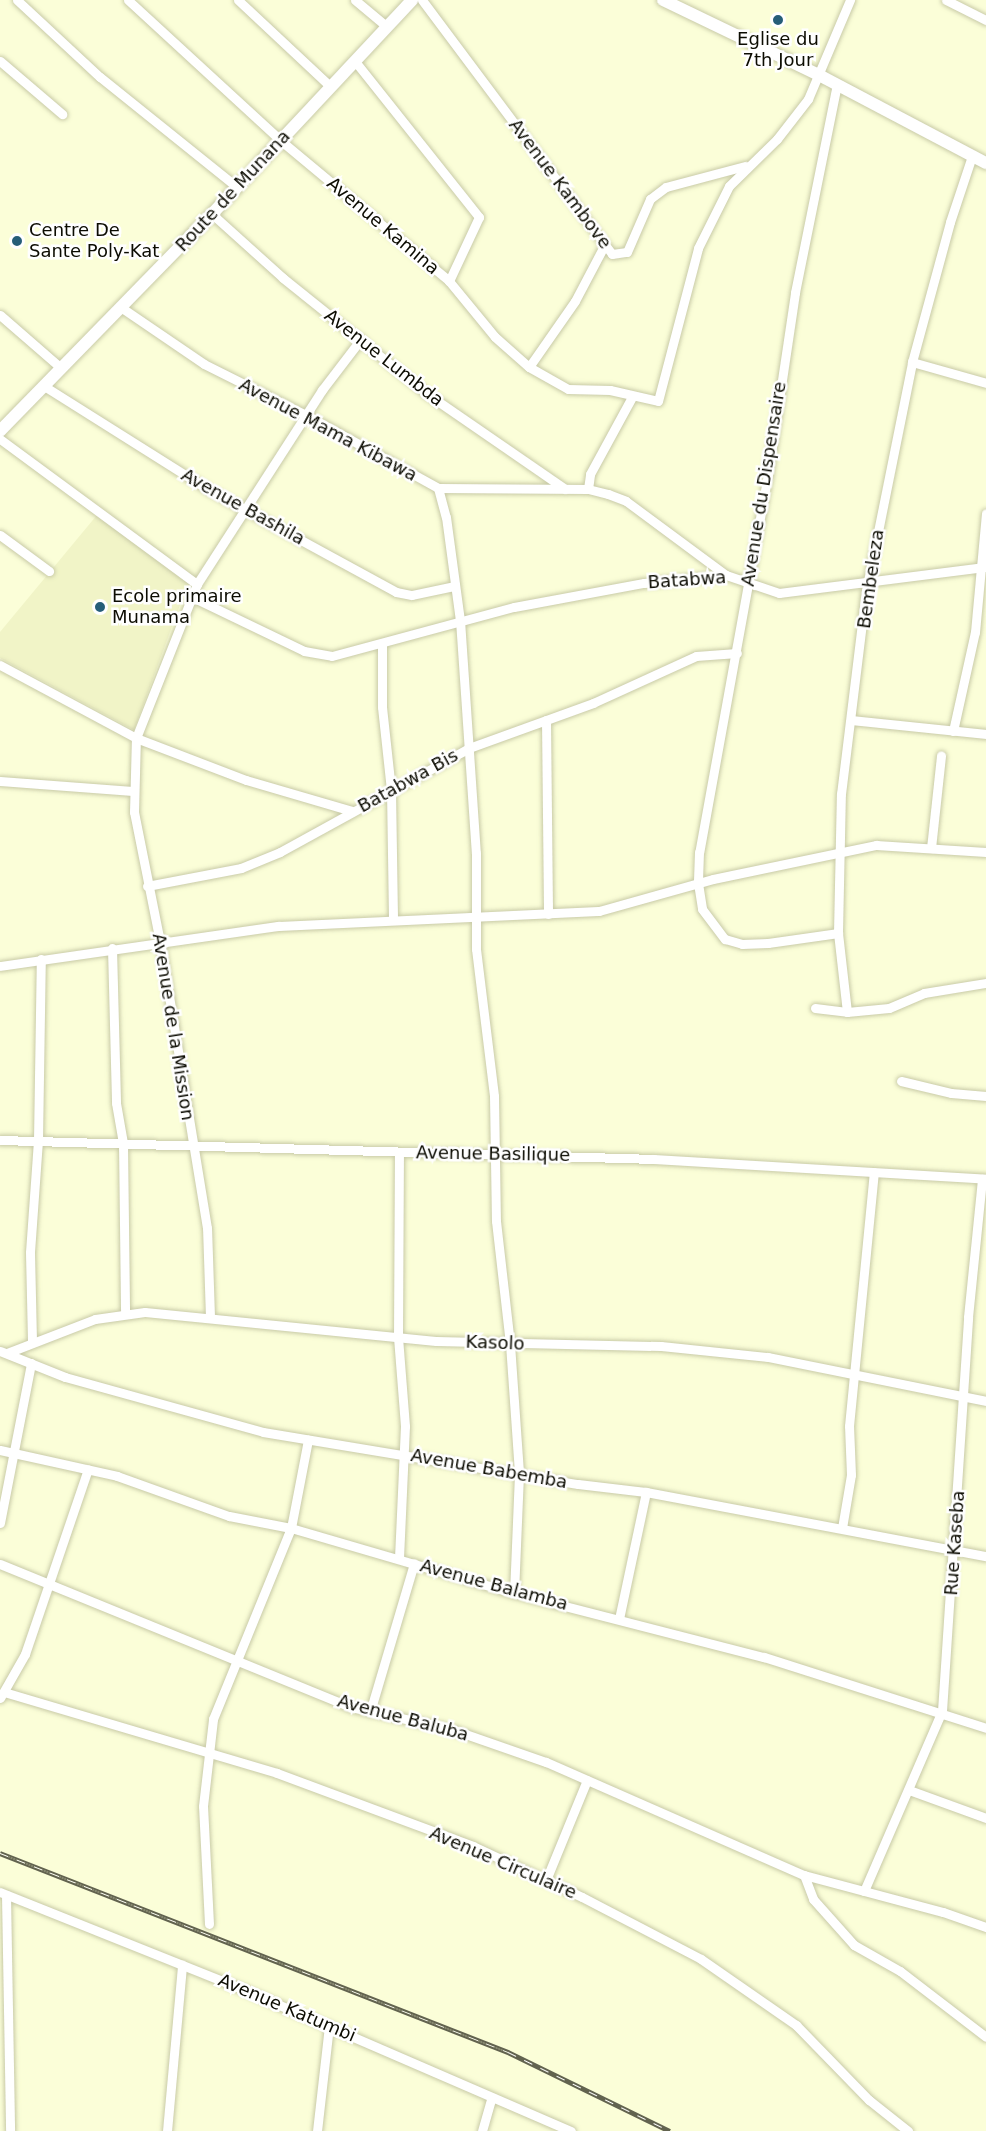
<!DOCTYPE html>
<html>
<head>
<meta charset="utf-8">
<style>
	body { margin:0 }
	#map { position:relative; width:986px; height:2131px; overflow:hidden; background:#fbfed8; font-family:"DejaVu Sans",sans-serif }
	div>[style] { position:absolute }
	.built>* { inset:0; background:#f1f4c7 }
	.roads { filter:drop-shadow(0 0 2px #c8caa7) drop-shadow(0 0 2px #c8caa7) }
	.street>* { height:9px; margin:-4.5px; padding:0 4.5px; transform-origin:4.5px; border-radius:4.5px; background:#fff }
	.secondary>* { height:12px; margin:-6px; padding:0 6px; transform-origin:6px; border-radius:6px; background:#fff }
	.rail>* { height:5px; margin-top:-2.5px; transform-origin:0; background:repeating-linear-gradient(90deg,#fff 0 9px,#62634f 0 18px); box-sizing:border-box; border-block:2px solid #62634f }
	.dots>* { width:16px; height:16px; translate:-50% -50%; box-sizing:border-box; border:3px solid #fff; border-radius:50% }
	span { translate:-50% -50%; white-space:nowrap; text-align:center; line-height:1.15; -webkit-text-stroke:5px #fff; paint-order:stroke }
	.poi-label { font-size:18px; color:#0c0c02 }
	.left { translate:0 -50%; text-align:left }
	.street-label { font-size:18px; color:#0c0c02 }
</style>
</head>
<body>
<div id="map">
	<div class="built">
		<i style="clip-path:polygon(97px 515px,188px 583px,134px 730px,0 658px,0 632px)"></i>
	</div>
	<div class="roads">
		<div class="street">
			<i style="left:17px;top:0;width:113px;rotate:42.9deg"></i>
			<i style="left:100px;top:77px;width:176px;rotate:38.8deg"></i>
			<i style="left:128px;top:0;width:207px;rotate:42.6deg"></i>
			<i style="left:280px;top:140px;width:220px;rotate:39.8deg"></i>
			<i style="left:449px;top:281px;width:72px;rotate:50.6deg"></i>
			<i style="left:495px;top:337px;width:45px;rotate:41.4deg"></i>
			<i style="left:529px;top:367px;width:45px;rotate:29.4deg"></i>
			<i style="left:568px;top:389px;width:42px;rotate:1.4deg"></i>
			<i style="left:610px;top:390px;width:49px;rotate:12.9deg"></i>
			<i style="left:658px;top:401px;width:158px;rotate:-75.3deg"></i>
			<i style="left:698px;top:248px;width:69px;rotate:-63.4deg"></i>
			<i style="left:729px;top:186px;width:67px;rotate:-44.4deg"></i>
			<i style="left:777px;top:139px;width:51px;rotate:-52.2deg"></i>
			<i style="left:808px;top:99px;width:108px;rotate:-67deg"></i>
			<i style="left:238px;top:0;width:126px;rotate:43.1deg"></i>
			<i style="left:355px;top:0;width:39px;rotate:40deg"></i>
			<i style="left:422px;top:0;width:317px;rotate:53.2deg"></i>
			<i style="left:612px;top:254px;width:15px;rotate:-8deg"></i>
			<i style="left:627px;top:252px;width:58px;rotate:-66.5deg"></i>
			<i style="left:650px;top:199px;width:20px;rotate:-37deg"></i>
			<i style="left:666px;top:187px;width:82px;rotate:-14.9deg"></i>
			<i style="left:946px;top:0;width:45px;rotate:26.6deg"></i>
			<i style="left:354px;top:60px;width:201px;rotate:51.5deg"></i>
			<i style="left:479px;top:217px;width:71px;rotate:115.1deg"></i>
			<i style="left:0;top:61px;width:82px;rotate:40.5deg"></i>
			<i style="left:837px;top:84px;width:213px;rotate:101.4deg"></i>
			<i style="left:795px;top:293px;width:183px;rotate:98.5deg"></i>
			<i style="left:768px;top:474px;width:384px;rotate:100.3deg"></i>
			<i style="left:699px;top:852px;width:31px;rotate:92deg"></i>
			<i style="left:698px;top:883px;width:26px;rotate:81deg"></i>
			<i style="left:702px;top:909px;width:38px;rotate:53deg"></i>
			<i style="left:725px;top:939px;width:18px;rotate:16deg"></i>
			<i style="left:742px;top:944px;width:26px;rotate:-2deg"></i>
			<i style="left:768px;top:943px;width:71px;rotate:-8.1deg"></i>
			<i style="left:212px;top:214px;width:96px;rotate:42deg"></i>
			<i style="left:283px;top:278px;width:184px;rotate:38.8deg"></i>
			<i style="left:426px;top:393px;width:169px;rotate:34.6deg"></i>
			<i style="left:122px;top:308px;width:99px;rotate:34.3deg"></i>
			<i style="left:204px;top:364px;width:114px;rotate:26.6deg"></i>
			<i style="left:306px;top:415px;width:151px;rotate:28.9deg"></i>
			<i style="left:438px;top:488px;width:30px;rotate:75deg"></i>
			<i style="left:446px;top:517px;width:104px;rotate:82.3deg"></i>
			<i style="left:460px;top:620px;width:234px;rotate:86.1deg"></i>
			<i style="left:476px;top:853px;width:96px;rotate:90deg"></i>
			<i style="left:476px;top:949px;width:148px;rotate:83deg"></i>
			<i style="left:494px;top:1096px;width:125px;rotate:89.1deg"></i>
			<i style="left:496px;top:1221px;width:124px;rotate:83.5deg"></i>
			<i style="left:510px;top:1344px;width:130px;rotate:86deg"></i>
			<i style="left:519px;top:1474px;width:119px;rotate:92.4deg"></i>
			<i style="left:0;top:315px;width:81px;rotate:41deg"></i>
			<i style="left:912px;top:362px;width:77px;rotate:15.8deg"></i>
			<i style="left:529px;top:367px;width:80px;rotate:-55.1deg"></i>
			<i style="left:575px;top:301px;width:62px;rotate:-62.2deg"></i>
			<i style="left:44px;top:386px;width:197px;rotate:32.2deg"></i>
			<i style="left:211px;top:491px;width:211px;rotate:28.6deg"></i>
			<i style="left:396px;top:592px;width:16px;rotate:11deg"></i>
			<i style="left:412px;top:595px;width:43px;rotate:-12.1deg"></i>
			<i style="left:0;top:439px;width:245px;rotate:36.4deg"></i>
			<i style="left:438px;top:488px;width:150px;rotate:0.4deg"></i>
			<i style="left:588px;top:489px;width:21px;rotate:14deg"></i>
			<i style="left:608px;top:494px;width:19px;rotate:21deg"></i>
			<i style="left:626px;top:501px;width:124px;rotate:36.5deg"></i>
			<i style="left:588px;top:489px;width:15px;rotate:-82deg"></i>
			<i style="left:590px;top:474px;width:88px;rotate:-61.4deg"></i>
			<i style="left:0;top:535px;width:61px;rotate:36.3deg"></i>
			<i style="left:192px;top:597px;width:124px;rotate:25.7deg"></i>
			<i style="left:304px;top:651px;width:28px;rotate:10deg"></i>
			<i style="left:332px;top:656px;width:188px;rotate:-15.1deg"></i>
			<i style="left:514px;top:607px;width:132px;rotate:-10.5deg"></i>
			<i style="left:644px;top:583px;width:82px;rotate:-5.6deg"></i>
			<i style="left:726px;top:575px;width:56px;rotate:18.8deg"></i>
			<i style="left:779px;top:593px;width:209px;rotate:-7.2deg"></i>
			<i style="left:382px;top:644px;width:63px;rotate:90deg"></i>
			<i style="left:382px;top:707px;width:83px;rotate:83.8deg"></i>
			<i style="left:391px;top:790px;width:129px;rotate:89.1deg"></i>
			<i style="left:0;top:665px;width:154px;rotate:28.2deg"></i>
			<i style="left:136px;top:738px;width:118px;rotate:20.9deg"></i>
			<i style="left:246px;top:780px;width:110px;rotate:16.3deg"></i>
			<i style="left:546px;top:720px;width:194px;rotate:89.4deg"></i>
			<i style="left:851px;top:720px;width:136px;rotate:5.9deg"></i>
			<i style="left:953px;top:731px;width:101px;rotate:-77.5deg"></i>
			<i style="left:975px;top:632px;width:119px;rotate:-84.7deg"></i>
			<i style="left:0;top:781px;width:133px;rotate:4.3deg"></i>
			<i style="left:931px;top:848px;width:93px;rotate:-83.8deg"></i>
			<i style="left:147px;top:886px;width:96px;rotate:-10.8deg"></i>
			<i style="left:241px;top:868px;width:42px;rotate:-22.3deg"></i>
			<i style="left:280px;top:852px;width:216px;rotate:-28.8deg"></i>
			<i style="left:469px;top:748px;width:132px;rotate:-19.9deg"></i>
			<i style="left:593px;top:703px;width:113px;rotate:-24.5deg"></i>
			<i style="left:696px;top:656px;width:41px;rotate:-4.2deg"></i>
			<i style="left:112px;top:948px;width:155px;rotate:88.5deg"></i>
			<i style="left:116px;top:1103px;width:41px;rotate:80.1deg"></i>
			<i style="left:123px;top:1143px;width:169px;rotate:89.3deg"></i>
			<i style="left:0;top:966px;width:281px;rotate:-8.2deg"></i>
			<i style="left:278px;top:926px;width:321px;rotate:-2.7deg"></i>
			<i style="left:599px;top:911px;width:118px;rotate:-15.7deg"></i>
			<i style="left:713px;top:879px;width:167px;rotate:-11.8deg"></i>
			<i style="left:876px;top:845px;width:110px;rotate:3.6deg"></i>
			<i style="left:815px;top:1008px;width:32px;rotate:7deg"></i>
			<i style="left:847px;top:1012px;width:42px;rotate:-5.4deg"></i>
			<i style="left:889px;top:1008px;width:38px;rotate:-23deg"></i>
			<i style="left:924px;top:993px;width:63px;rotate:-9.2deg"></i>
			<i style="left:847px;top:1012px;width:80px;rotate:-96.5deg"></i>
			<i style="left:838px;top:933px;width:139px;rotate:-88.8deg"></i>
			<i style="left:841px;top:794px;width:205px;rotate:-83deg"></i>
			<i style="left:866px;top:591px;width:234px;rotate:-78.6deg"></i>
			<i style="left:912px;top:362px;width:145px;rotate:-74.8deg"></i>
			<i style="left:950px;top:222px;width:70px;rotate:-71.6deg"></i>
			<i style="left:901px;top:1081px;width:51px;rotate:13.5deg"></i>
			<i style="left:951px;top:1093px;width:35px;rotate:5deg"></i>
			<i style="left:0;top:1140px;width:654px;rotate:1.66deg"></i>
			<i style="left:654px;top:1159px;width:333px;rotate:3.4deg"></i>
			<i style="left:210px;top:1317px;width:89px;rotate:-91.9deg"></i>
			<i style="left:207px;top:1228px;width:290px;rotate:-99.3deg"></i>
			<i style="left:160px;top:942px;width:133px;rotate:-101.3deg"></i>
			<i style="left:134px;top:812px;width:74px;rotate:-88.5deg"></i>
			<i style="left:136px;top:738px;width:166px;rotate:-68.4deg"></i>
			<i style="left:197px;top:584px;width:231px;rotate:-57.2deg"></i>
			<i style="left:322px;top:390px;width:64px;rotate:-52.6deg"></i>
			<i style="left:32px;top:1341px;width:89px;rotate:-91.3deg"></i>
			<i style="left:30px;top:1252px;width:112px;rotate:-85.9deg"></i>
			<i style="left:38px;top:1140px;width:181px;rotate:-89.1deg"></i>
			<i style="left:0;top:1351px;width:70px;rotate:21.8deg"></i>
			<i style="left:65px;top:1377px;width:205px;rotate:15.5deg"></i>
			<i style="left:263px;top:1432px;width:319px;rotate:9.4deg"></i>
			<i style="left:578px;top:1484px;width:68px;rotate:6.7deg"></i>
			<i style="left:646px;top:1492px;width:346px;rotate:10.7deg"></i>
			<i style="left:7px;top:1353px;width:94px;rotate:-21.1deg"></i>
			<i style="left:95px;top:1319px;width:50px;rotate:-8deg"></i>
			<i style="left:145px;top:1312px;width:292px;rotate:5.7deg"></i>
			<i style="left:436px;top:1341px;width:225px;rotate:1.3deg"></i>
			<i style="left:661px;top:1346px;width:108px;rotate:5.9deg"></i>
			<i style="left:768px;top:1357px;width:222px;rotate:11.4deg"></i>
			<i style="left:0;top:1450px;width:120px;rotate:12.5deg"></i>
			<i style="left:117px;top:1476px;width:119px;rotate:19.7deg"></i>
			<i style="left:229px;top:1516px;width:63px;rotate:11deg"></i>
			<i style="left:291px;top:1528px;width:232px;rotate:16.3deg"></i>
			<i style="left:514px;top:1593px;width:258px;rotate:14.4deg"></i>
			<i style="left:764px;top:1657px;width:233px;rotate:17.7deg"></i>
			<i style="left:0;top:1523px;width:163px;rotate:-79deg"></i>
			<i style="left:842px;top:1528px;width:54px;rotate:-80.4deg"></i>
			<i style="left:851px;top:1475px;width:49px;rotate:-92.3deg"></i>
			<i style="left:849px;top:1426px;width:255px;rotate:-84.4deg"></i>
			<i style="left:399px;top:1558px;width:132px;rotate:-87.4deg"></i>
			<i style="left:405px;top:1426px;width:89px;rotate:-94.5deg"></i>
			<i style="left:398px;top:1337px;width:185px;rotate:-89.7deg"></i>
			<i style="left:0;top:1564px;width:379px;rotate:22.2deg"></i>
			<i style="left:351px;top:1707px;width:102px;rotate:12.4deg"></i>
			<i style="left:451px;top:1729px;width:101px;rotate:19.2deg"></i>
			<i style="left:546px;top:1762px;width:282px;rotate:23.7deg"></i>
			<i style="left:804px;top:1875px;width:144px;rotate:14.9deg"></i>
			<i style="left:943px;top:1912px;width:46px;rotate:19.2deg"></i>
			<i style="left:619px;top:1619px;width:130px;rotate:-78deg"></i>
			<i style="left:4px;top:1692px;width:285px;rotate:16.5deg"></i>
			<i style="left:277px;top:1773px;width:209px;rotate:20.4deg"></i>
			<i style="left:473px;top:1846px;width:120px;rotate:25.1deg"></i>
			<i style="left:582px;top:1897px;width:134px;rotate:27.5deg"></i>
			<i style="left:701px;top:1959px;width:116px;rotate:34.8deg"></i>
			<i style="left:796px;top:2025px;width:105px;rotate:45.8deg"></i>
			<i style="left:869px;top:2100px;width:50px;rotate:38.5deg"></i>
			<i style="left:0;top:1698px;width:51px;rotate:-60.4deg"></i>
			<i style="left:25px;top:1654px;width:195px;rotate:-71.2deg"></i>
			<i style="left:370px;top:1712px;width:155px;rotate:-73.5deg"></i>
			<i style="left:909px;top:1790px;width:82px;rotate:20deg"></i>
			<i style="left:804px;top:1875px;width:26px;rotate:69deg"></i>
			<i style="left:813px;top:1899px;width:62px;rotate:48.3deg"></i>
			<i style="left:854px;top:1945px;width:53px;rotate:29.5deg"></i>
			<i style="left:900px;top:1971px;width:108px;rotate:37.5deg"></i>
			<i style="left:546px;top:1880px;width:108px;rotate:-67.7deg"></i>
			<i style="left:864px;top:1891px;width:196px;rotate:-66.6deg"></i>
			<i style="left:942px;top:1711px;width:395px;rotate:-86.2deg"></i>
			<i style="left:968px;top:1317px;width:139px;rotate:-84.2deg"></i>
			<i style="left:0;top:1892px;width:266px;rotate:21.8deg"></i>
			<i style="left:247px;top:1991px;width:353px;rotate:23.4deg"></i>
			<i style="left:6px;top:1895px;width:236px;rotate:89deg"></i>
			<i style="left:209px;top:1924px;width:118px;rotate:-92.9deg"></i>
			<i style="left:203px;top:1806px;width:88px;rotate:-83.4deg"></i>
			<i style="left:213px;top:1719px;width:206px;rotate:-67.8deg"></i>
			<i style="left:291px;top:1528px;width:90px;rotate:-79.1deg"></i>
			<i style="left:167px;top:2131px;width:167px;rotate:-84.8deg"></i>
			<i style="left:317px;top:2131px;width:106px;rotate:-83.5deg"></i>
			<i style="left:482px;top:2131px;width:35px;rotate:-74deg"></i>
		</div>
		<div class="secondary">
			<i style="left:663px;top:0;width:173px;rotate:25.7deg"></i>
			<i style="left:819px;top:75px;width:189px;rotate:27.8deg"></i>
			<i style="left:0;top:431px;width:303px;rotate:-45.7deg"></i>
			<i style="left:212px;top:214px;width:293px;rotate:-46.9deg"></i>
		</div>
	</div>
	<div class="rail">
		<i style="left:0;top:1853px;width:546px;rotate:21.39deg"></i>
		<i style="left:508px;top:2052px;width:180px;rotate:26deg"></i>
	</div>
	<div class="dots">
		<i style="left:778px;top:20px;background:#265e78"></i>
		<i style="left:17px;top:241px;background:#265e78"></i>
		<i style="left:100px;top:607px;background:#265e78"></i>
	</div>
	<div class="poi-label">
		<span style="left:778px;top:50px">Eglise du<br>7th Jour</span>
		<span class="left" style="left:29px;top:241px">Centre De<br>Sante Poly-Kat</span>
		<span class="left" style="left:112px;top:607px">Ecole primaire<br>Munama</span>
	</div>
	<div class="street-label">
		<span style="left:560px;top:184px;rotate:53deg">Avenue Kambove</span>
		<span style="left:233px;top:191px;rotate:-47deg">Route de Munana</span>
		<span style="left:383px;top:226px;rotate:40deg">Avenue Kamina</span>
		<span style="left:384px;top:358px;rotate:38deg">Avenue Lumbda</span>
		<span style="left:328px;top:430px;rotate:28deg">Avenue Mama Kibawa</span>
		<span style="left:764px;top:484px;rotate:-81deg">Avenue du Dispensaire</span>
		<span style="left:243px;top:507px;rotate:29deg">Avenue Bashila</span>
		<span style="left:871px;top:579px;rotate:-82deg">Bembeleza</span>
		<span style="left:687px;top:580px;rotate:-4deg">Batabwa</span>
		<span style="left:408px;top:781px;rotate:-29deg">Batabwa Bis</span>
		<span style="left:173px;top:1027px;rotate:81deg">Avenue de la Mission</span>
		<span style="left:493px;top:1154px;rotate:1deg">Avenue Basilique</span>
		<span style="left:495px;top:1343px;rotate:2deg">Kasolo</span>
		<span style="left:489px;top:1469px;rotate:10deg">Avenue Babemba</span>
		<span style="left:955px;top:1543px;rotate:-86deg">Rue Kaseba</span>
		<span style="left:494px;top:1585px;rotate:15deg">Avenue Balamba</span>
		<span style="left:403px;top:1718px;rotate:15deg">Avenue Baluba</span>
		<span style="left:503px;top:1863px;rotate:23deg">Avenue Circulaire</span>
		<span style="left:287px;top:2008px;rotate:23deg">Avenue Katumbi</span>
	</div>
</div>
</body>
</html>
